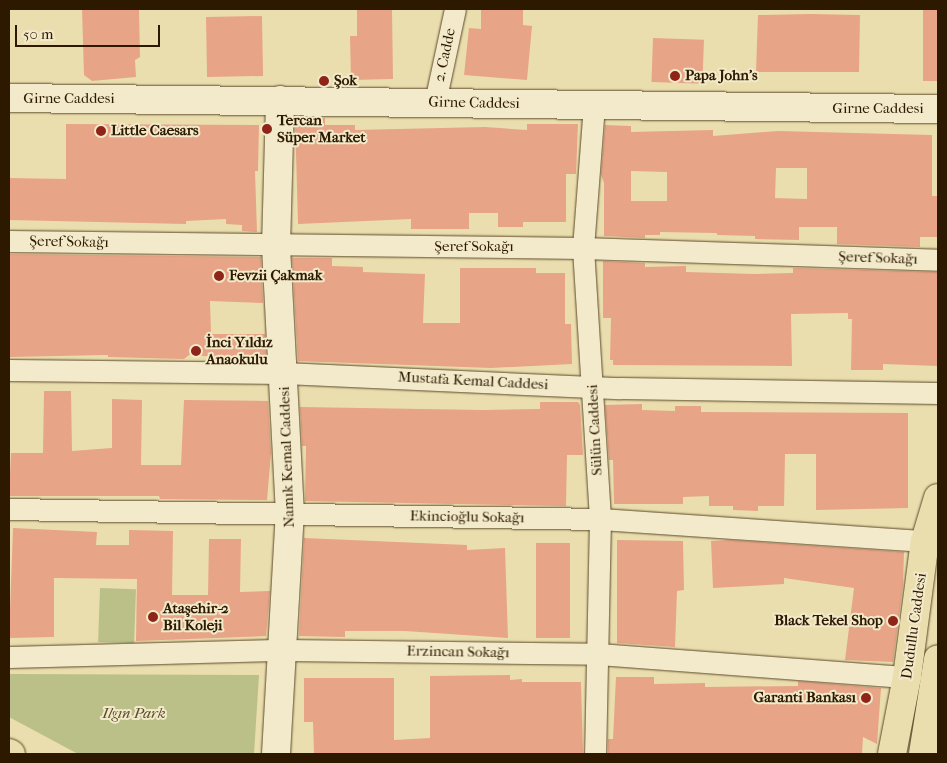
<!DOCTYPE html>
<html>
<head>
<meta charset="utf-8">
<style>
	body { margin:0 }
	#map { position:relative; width:947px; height:763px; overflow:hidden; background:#ebdeae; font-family:"IM FELL French Canon",serif }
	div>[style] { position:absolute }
	.green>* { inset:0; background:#bac088; transform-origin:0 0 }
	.building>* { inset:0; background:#e7a487; transform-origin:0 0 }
	.roads { filter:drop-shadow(0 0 1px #5c4a2c) drop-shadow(0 0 1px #5c4a2c) }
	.street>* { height:21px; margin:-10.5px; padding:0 10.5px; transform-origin:10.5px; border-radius:10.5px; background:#f2eaca }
	.secondary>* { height:28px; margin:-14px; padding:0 14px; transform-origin:14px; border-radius:14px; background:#f2eaca }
	.primary>* { height:28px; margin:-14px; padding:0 14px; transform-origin:14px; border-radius:14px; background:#ebdeae }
	.dots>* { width:14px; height:14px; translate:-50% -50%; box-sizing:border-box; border:2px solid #f2eaca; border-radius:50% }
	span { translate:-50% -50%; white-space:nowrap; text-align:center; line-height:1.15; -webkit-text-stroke:4px #f2eaca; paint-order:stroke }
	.street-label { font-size:15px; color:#2d1900 }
	.poi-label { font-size:15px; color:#2d1900; font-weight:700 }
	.left { translate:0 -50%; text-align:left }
	.right { translate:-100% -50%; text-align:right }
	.park-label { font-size:15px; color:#574b29; font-style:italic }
	.frame { position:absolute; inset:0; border:10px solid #2d1900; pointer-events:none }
	.scale { position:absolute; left:15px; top:25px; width:145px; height:22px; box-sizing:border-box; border:2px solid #2d1900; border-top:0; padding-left:6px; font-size:15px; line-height:18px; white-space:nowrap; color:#2d1900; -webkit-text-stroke:4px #f2eaca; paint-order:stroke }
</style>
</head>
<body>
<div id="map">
	<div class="green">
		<i style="left:100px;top:588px;width:36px;height:54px;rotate:2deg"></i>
		<i style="clip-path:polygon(9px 674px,259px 675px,254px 754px,78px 754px,9px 717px)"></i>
	</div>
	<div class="building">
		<i style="clip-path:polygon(82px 9px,139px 9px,140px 57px,135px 60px,136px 77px,92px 81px,84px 75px)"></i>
		<i style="clip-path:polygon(357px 9px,392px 9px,393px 79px,351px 80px,350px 36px,357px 36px)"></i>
		<i style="clip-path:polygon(481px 9px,523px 9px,523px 25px,532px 26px,527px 80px,464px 75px,469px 28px,481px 29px)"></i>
		<i style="left:923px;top:9px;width:15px;height:72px"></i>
		<i style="clip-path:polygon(810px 14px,860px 15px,859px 72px,756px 72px,758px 15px)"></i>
		<i style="left:262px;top:16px;width:60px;height:56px;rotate:89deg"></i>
		<i style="left:653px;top:38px;width:51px;height:44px;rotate:2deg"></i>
		<i style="clip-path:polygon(295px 118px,325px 118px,325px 125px,355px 125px,355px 130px,485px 127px,527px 130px,527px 124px,578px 124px,576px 174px,566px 174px,566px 222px,523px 222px,523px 227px,498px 227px,498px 213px,469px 213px,469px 229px,411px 229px,411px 219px,298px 224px)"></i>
		<i style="clip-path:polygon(66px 124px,259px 125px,258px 171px,255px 171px,257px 232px,242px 231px,242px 225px,226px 224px,226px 219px,186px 221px,186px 224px,9px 220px,9px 178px,66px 179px)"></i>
		<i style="clip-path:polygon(evenodd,605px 125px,631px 126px,631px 132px,713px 130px,713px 136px,778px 131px,932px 135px,932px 196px,938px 196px,938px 237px,920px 237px,920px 247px,837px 244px,837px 227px,799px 227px,799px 240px,755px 239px,755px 236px,717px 235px,717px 233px,660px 232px,660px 235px,645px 235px,645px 238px,604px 236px,604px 183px,601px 174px,605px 125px,776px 168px,807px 168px,807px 199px,775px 198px,776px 168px,605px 125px,631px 171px,667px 172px,667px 201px,631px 201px,631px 171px)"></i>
		<i style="clip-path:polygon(9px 254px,261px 257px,263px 303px,210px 301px,211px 334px,265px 334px,266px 360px,189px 355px,184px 359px,108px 357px,108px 355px,9px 357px)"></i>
		<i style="clip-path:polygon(292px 258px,332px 258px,332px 266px,363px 267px,363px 272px,425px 274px,423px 323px,460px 323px,460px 268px,536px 268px,536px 273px,565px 273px,565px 324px,571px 324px,572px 364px,491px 368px,298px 361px)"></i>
		<i style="clip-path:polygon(603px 261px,645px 263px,645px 267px,686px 266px,686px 272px,755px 274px,793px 273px,793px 268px,938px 272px,938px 366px,883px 364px,883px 370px,851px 370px,852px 319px,848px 319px,848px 313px,791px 314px,792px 366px,613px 365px,613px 360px,610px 360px,611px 318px,603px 318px)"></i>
		<i style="clip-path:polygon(44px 391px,71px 391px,72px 451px,112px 448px,112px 399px,142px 400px,141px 465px,181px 465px,184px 400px,268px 401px,271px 453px,267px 500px,160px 499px,159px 496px,9px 496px,11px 453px,43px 453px)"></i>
		<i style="clip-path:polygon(540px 402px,578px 402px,580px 405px,583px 455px,567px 455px,566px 506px,305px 501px,306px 446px,302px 446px,300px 407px,483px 410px,540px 409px)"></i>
		<i style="clip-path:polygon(642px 404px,642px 410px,675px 411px,675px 406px,701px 406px,701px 412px,908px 413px,908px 508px,816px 510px,816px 454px,785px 454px,784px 506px,758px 506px,758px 511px,733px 510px,733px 506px,709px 506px,709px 496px,683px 497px,683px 504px,614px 504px,613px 460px,609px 460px,605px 405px)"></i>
		<i style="clip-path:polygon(13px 528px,97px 532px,96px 545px,129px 545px,129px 530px,173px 531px,172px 595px,208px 595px,209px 539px,241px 539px,240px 592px,270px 591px,266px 636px,136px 641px,137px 579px,54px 578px,54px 637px,9px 638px)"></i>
		<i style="clip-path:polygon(304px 538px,467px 545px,467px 550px,505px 548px,508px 638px,405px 631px,345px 631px,345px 637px,299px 636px)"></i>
		<i style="clip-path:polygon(617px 540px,683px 541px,684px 590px,677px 591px,675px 647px,617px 643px)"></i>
		<i style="clip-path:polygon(731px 540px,904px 552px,903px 585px,893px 662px,845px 660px,854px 588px,784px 578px,784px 584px,713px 588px,711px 541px)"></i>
		<i style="left:536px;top:543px;width:34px;height:95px"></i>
		<i style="clip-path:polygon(510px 675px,510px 680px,522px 679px,522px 682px,581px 682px,583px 754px,314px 754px,313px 722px,304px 722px,304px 678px,394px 678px,394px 740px,430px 738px,430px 676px)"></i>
		<i style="clip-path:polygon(616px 677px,654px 677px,654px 684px,705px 683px,705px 687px,798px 686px,798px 681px,881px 688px,877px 744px,863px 737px,862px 754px,608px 754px,608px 739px,613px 739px)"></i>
	</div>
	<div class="roads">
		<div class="street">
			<i style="left:435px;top:102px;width:95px;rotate:-77.9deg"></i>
			<i style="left:594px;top:105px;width:143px;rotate:94.4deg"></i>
			<i style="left:583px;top:248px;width:272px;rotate:86.4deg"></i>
			<i style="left:600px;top:519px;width:235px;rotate:91.2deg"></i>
			<i style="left:9px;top:241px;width:574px;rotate:0.7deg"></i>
			<i style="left:583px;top:248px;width:355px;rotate:1.9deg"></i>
			<i style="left:9px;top:370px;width:275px;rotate:0.6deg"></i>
			<i style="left:284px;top:373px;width:336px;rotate:2.6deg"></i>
			<i style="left:620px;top:388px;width:318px;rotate:0.9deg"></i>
			<i style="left:9px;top:509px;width:591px;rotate:0.97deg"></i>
			<i style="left:600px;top:519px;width:326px;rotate:3.9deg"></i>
			<i style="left:9px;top:657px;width:276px;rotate:-1.5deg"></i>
			<i style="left:285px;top:650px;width:314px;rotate:0.7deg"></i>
			<i style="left:599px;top:654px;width:309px;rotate:4.3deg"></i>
		</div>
		<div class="secondary">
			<i style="left:9px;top:98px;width:929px;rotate:0.68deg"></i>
			<i style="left:276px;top:754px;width:240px;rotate:-86.7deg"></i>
			<i style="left:290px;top:514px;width:268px;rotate:-93deg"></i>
			<i style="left:276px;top:246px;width:146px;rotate:-88.4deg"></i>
		</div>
		<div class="primary">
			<i style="left:9px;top:753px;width:2px;rotate:27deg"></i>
			<i style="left:892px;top:754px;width:78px;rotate:-79deg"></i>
			<i style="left:907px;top:677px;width:137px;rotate:-82.5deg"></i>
			<i style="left:925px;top:541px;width:45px;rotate:-73.2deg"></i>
			<i style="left:923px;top:754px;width:96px;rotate:-81deg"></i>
		</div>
	</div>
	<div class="dots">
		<i style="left:675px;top:76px;background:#8f2418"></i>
		<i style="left:324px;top:81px;background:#8f2418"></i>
		<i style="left:267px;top:129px;background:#8f2418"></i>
		<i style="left:101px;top:131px;background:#8f2418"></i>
		<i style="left:219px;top:276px;background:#8f2418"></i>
		<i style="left:196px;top:351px;background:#8f2418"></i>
		<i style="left:153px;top:617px;background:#8f2418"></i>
		<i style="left:893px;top:621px;background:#8f2418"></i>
		<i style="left:866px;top:698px;background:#8f2418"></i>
	</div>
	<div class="street-label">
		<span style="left:445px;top:55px;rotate:-78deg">2. Cadde</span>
		<span style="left:69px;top:99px">Girne Caddesi</span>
		<span style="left:474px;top:103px;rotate:1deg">Girne Caddesi</span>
		<span style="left:878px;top:109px">Girne Caddesi</span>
		<span style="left:69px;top:242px;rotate:1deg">Şeref Sokağı</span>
		<span style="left:474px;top:247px">Şeref Sokağı</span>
		<span style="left:878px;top:258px;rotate:2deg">Şeref Sokağı</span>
		<span style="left:473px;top:381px;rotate:3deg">Mustafa Kemal Caddesi</span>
		<span style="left:595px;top:430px;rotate:-93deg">Sülün Caddesi</span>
		<span style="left:287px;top:457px;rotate:-92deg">Namık Kemal Caddesi</span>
		<span style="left:467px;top:517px;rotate:1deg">Ekincioğlu Sokağı</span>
		<span style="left:914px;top:626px;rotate:-82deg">Dudullu Caddesi</span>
		<span style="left:458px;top:652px;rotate:1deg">Erzincan Sokağı</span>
	</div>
	<div class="poi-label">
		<span class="left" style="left:685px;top:76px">Papa John's</span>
		<span class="left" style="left:334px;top:81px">Şok</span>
		<span class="left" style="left:277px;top:129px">Tercan<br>Süper Market</span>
		<span class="left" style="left:111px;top:131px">Little Caesars</span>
		<span class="left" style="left:229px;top:276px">Fevzii Çakmak</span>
		<span class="left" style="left:206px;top:351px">İnci Yıldız<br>Anaokulu</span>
		<span class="left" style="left:163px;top:617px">Ataşehir-2<br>Bil Koleji</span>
		<span class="right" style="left:883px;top:621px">Black Tekel Shop</span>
		<span class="right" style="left:856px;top:698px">Garanti Bankası</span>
	</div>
	<div class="park-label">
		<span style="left:134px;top:714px">Ilgın Park</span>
	</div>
	<div class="frame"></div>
	<div class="scale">50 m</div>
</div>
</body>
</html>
